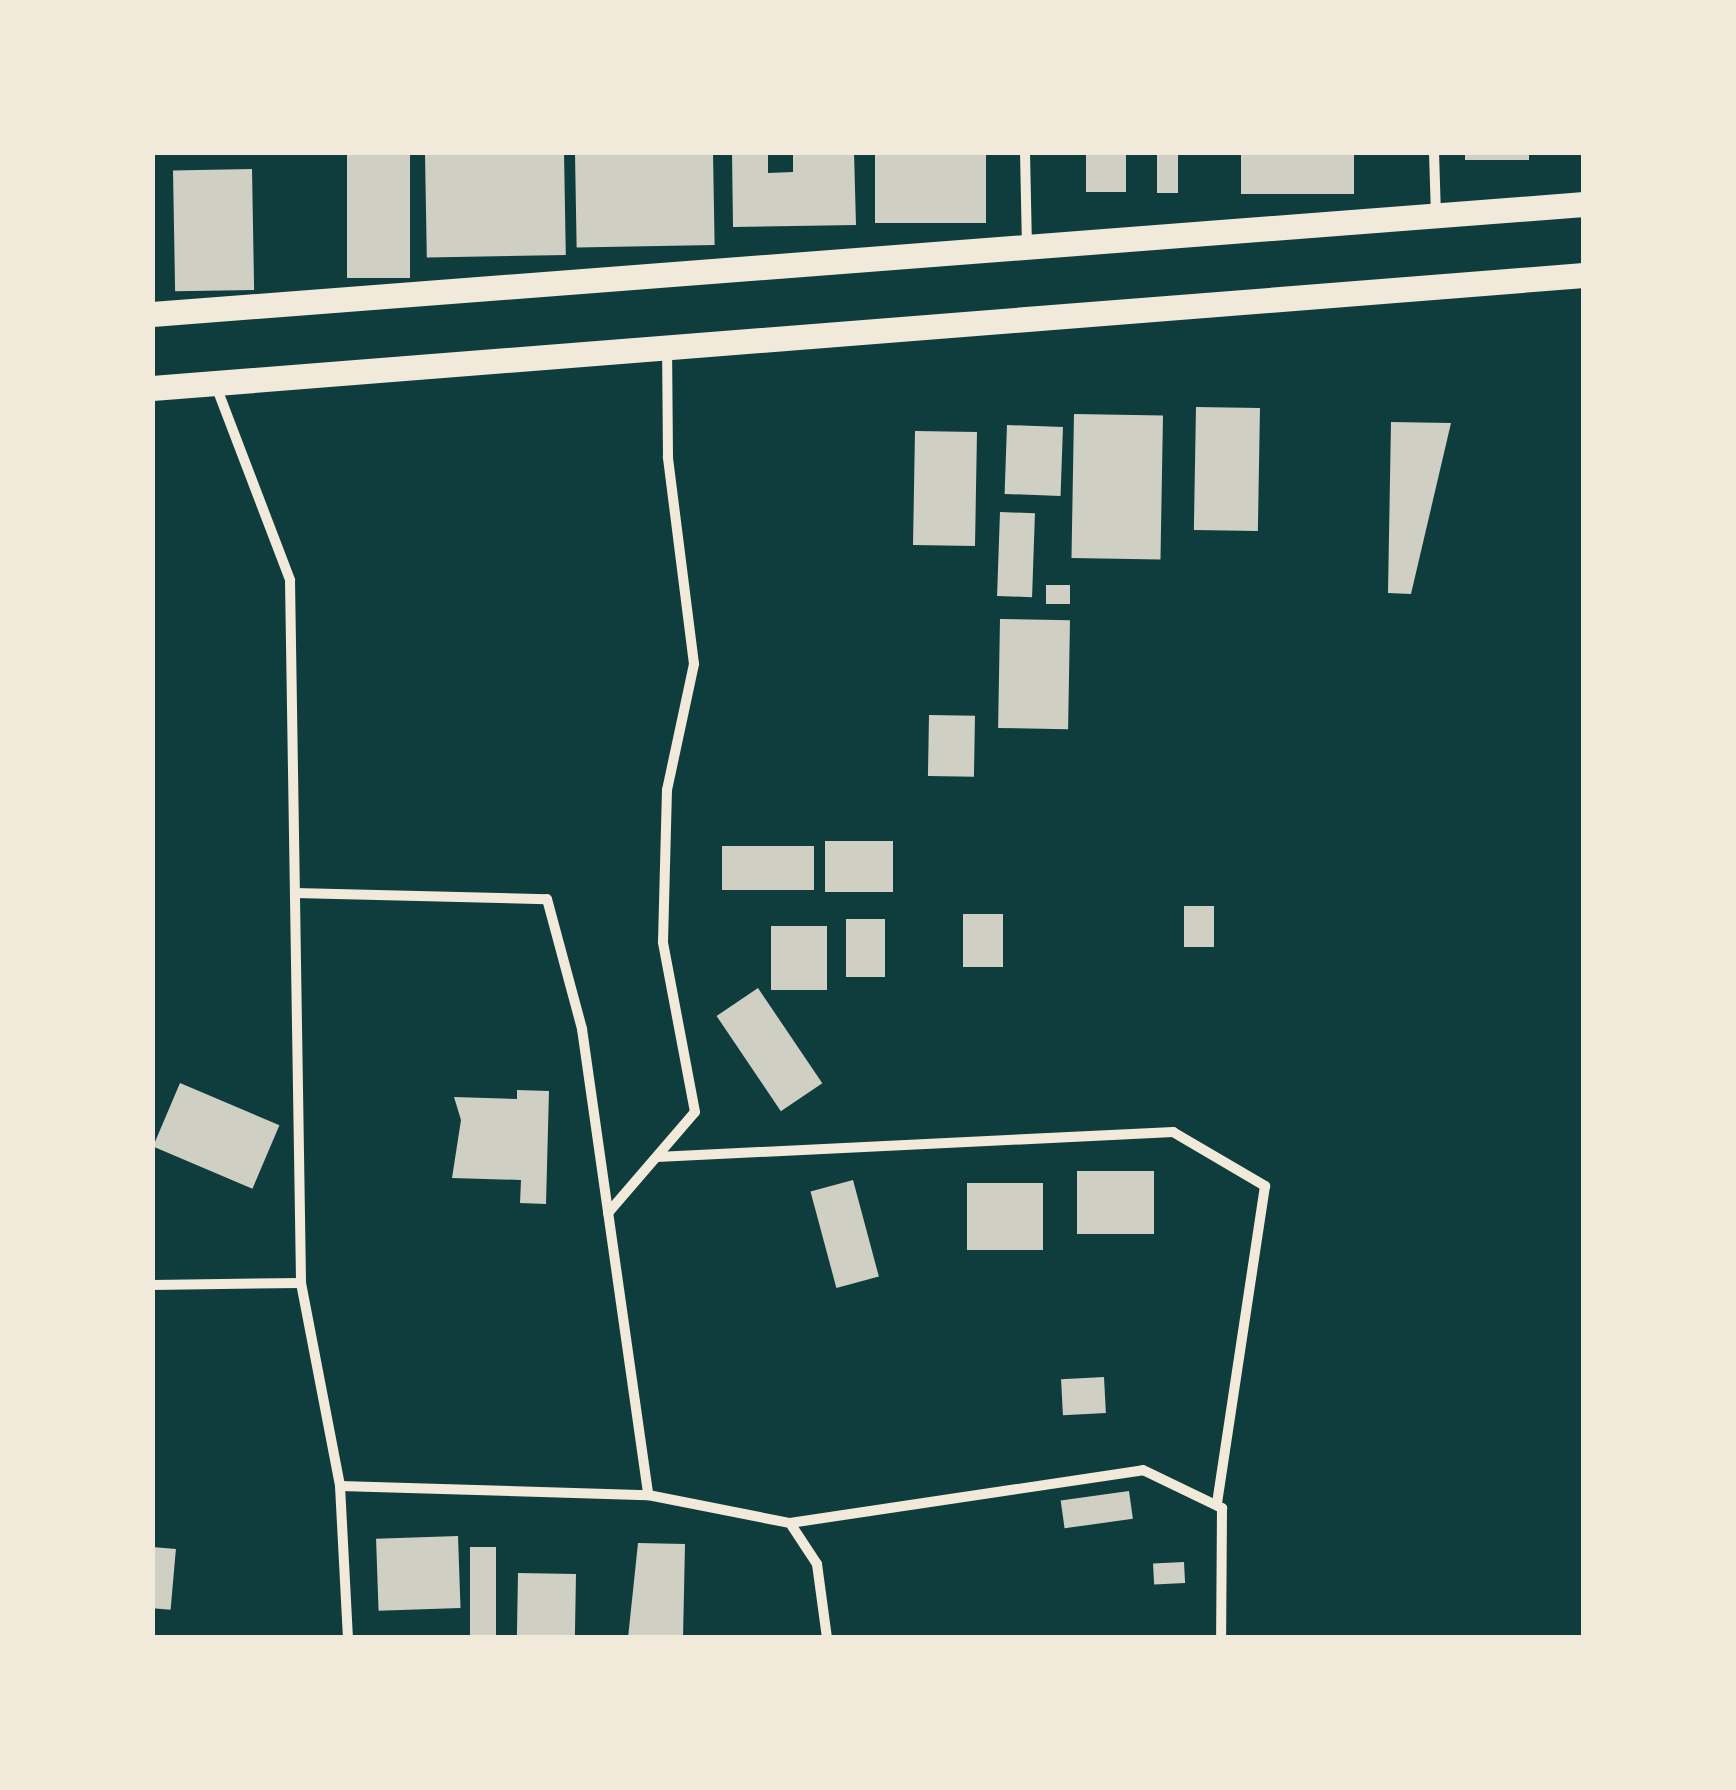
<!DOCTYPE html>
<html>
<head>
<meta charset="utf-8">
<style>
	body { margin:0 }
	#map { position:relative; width:1736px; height:1790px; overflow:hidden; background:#0f3d3e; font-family:Helvetica,sans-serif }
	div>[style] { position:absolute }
	.building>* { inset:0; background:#cfcfc3; transform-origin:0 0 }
	.minor>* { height:10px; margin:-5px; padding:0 5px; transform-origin:5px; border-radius:5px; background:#f1e9da }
	.primary>* { height:25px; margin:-12.5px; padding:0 12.5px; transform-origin:12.5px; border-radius:12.5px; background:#f1e9da }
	span { translate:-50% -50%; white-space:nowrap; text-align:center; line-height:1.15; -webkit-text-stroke:10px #f1e9da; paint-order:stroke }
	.frame { position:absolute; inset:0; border:155px solid #f1e9da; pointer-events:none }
</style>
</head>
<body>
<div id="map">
	<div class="building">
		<i style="left:347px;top:152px;width:63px;height:126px"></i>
		<i style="left:564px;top:152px;width:103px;height:139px;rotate:89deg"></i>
		<i style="left:713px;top:152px;width:93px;height:138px;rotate:89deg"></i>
		<i style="clip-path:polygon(732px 152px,768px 152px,768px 173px,793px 172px,793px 152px,854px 152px,856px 225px,733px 227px)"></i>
		<i style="left:875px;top:152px;width:111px;height:71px"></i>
		<i style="left:1241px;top:152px;width:113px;height:42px"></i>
		<i style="left:1465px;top:152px;width:64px;height:8px"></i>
		<i style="left:1157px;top:154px;width:21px;height:39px"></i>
		<i style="left:1086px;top:155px;width:40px;height:37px"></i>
		<i style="left:252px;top:169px;width:121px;height:79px;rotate:89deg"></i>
		<i style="left:1196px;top:407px;width:64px;height:123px;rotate:1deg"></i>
		<i style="left:1074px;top:414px;width:89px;height:144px;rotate:1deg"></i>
		<i style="clip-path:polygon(1391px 422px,1451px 423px,1411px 594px,1388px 593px)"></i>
		<i style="left:1007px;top:425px;width:56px;height:69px;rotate:2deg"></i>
		<i style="left:915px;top:431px;width:62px;height:114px;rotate:1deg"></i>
		<i style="left:1000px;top:512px;width:35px;height:84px;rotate:2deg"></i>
		<i style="left:1046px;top:585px;width:24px;height:19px"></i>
		<i style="left:1000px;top:619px;width:70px;height:109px;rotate:1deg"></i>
		<i style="left:929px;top:715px;width:46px;height:61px;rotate:1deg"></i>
		<i style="left:825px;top:841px;width:68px;height:51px"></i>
		<i style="left:722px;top:846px;width:92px;height:44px"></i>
		<i style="left:1184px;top:906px;width:30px;height:41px"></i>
		<i style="left:963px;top:914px;width:40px;height:53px"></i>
		<i style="left:846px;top:919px;width:39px;height:58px"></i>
		<i style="left:827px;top:926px;width:64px;height:56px;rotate:90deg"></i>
		<i style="left:758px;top:988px;width:115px;height:50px;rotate:56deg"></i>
		<i style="left:180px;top:1083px;width:108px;height:69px;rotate:23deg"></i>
		<i style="clip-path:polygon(517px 1090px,549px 1091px,546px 1204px,520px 1203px,521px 1180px,452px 1178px,461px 1120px,454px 1097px,517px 1099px)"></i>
		<i style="left:1154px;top:1171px;width:63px;height:77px;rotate:90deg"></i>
		<i style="left:853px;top:1180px;width:100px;height:44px;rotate:75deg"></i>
		<i style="left:967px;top:1183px;width:76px;height:67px"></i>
		<i style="left:1104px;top:1377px;width:36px;height:43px;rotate:87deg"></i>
		<i style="left:1129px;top:1491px;width:28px;height:69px;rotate:82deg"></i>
		<i style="left:458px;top:1536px;width:72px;height:82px;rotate:88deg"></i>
		<i style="clip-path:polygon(638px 1543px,685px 1544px,683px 1638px,628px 1638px)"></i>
		<i style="left:152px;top:1547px;width:24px;height:61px;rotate:5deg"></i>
		<i style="left:470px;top:1547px;width:26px;height:89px"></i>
		<i style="left:1184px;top:1562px;width:21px;height:31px;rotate:87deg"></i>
		<i style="left:518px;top:1573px;width:58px;height:65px;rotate:1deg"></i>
	</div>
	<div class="minor">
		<i style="left:1025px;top:152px;width:93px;rotate:88.8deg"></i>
		<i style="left:1434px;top:152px;width:63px;rotate:88.2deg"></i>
		<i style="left:216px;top:386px;width:208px;rotate:69.1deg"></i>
		<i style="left:290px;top:580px;width:703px;rotate:89.1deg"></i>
		<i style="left:301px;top:1283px;width:207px;rotate:79.1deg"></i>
		<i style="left:340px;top:1486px;width:152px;rotate:87deg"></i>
		<i style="left:295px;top:893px;width:252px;rotate:1.4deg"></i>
		<i style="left:547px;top:899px;width:135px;rotate:74.9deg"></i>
		<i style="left:582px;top:1029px;width:471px;rotate:81.9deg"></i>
		<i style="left:657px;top:1157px;width:517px;rotate:-2.77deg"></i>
		<i style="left:1173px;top:1132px;width:107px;rotate:30.4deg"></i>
		<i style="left:1265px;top:1186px;width:323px;rotate:98.6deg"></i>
		<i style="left:608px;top:1213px;width:133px;rotate:-49.3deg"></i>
		<i style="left:695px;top:1112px;width:173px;rotate:-100.7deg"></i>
		<i style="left:663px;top:942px;width:152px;rotate:-88.5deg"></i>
		<i style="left:667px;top:790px;width:129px;rotate:-77.9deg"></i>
		<i style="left:694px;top:664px;width:209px;rotate:-97.2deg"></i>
		<i style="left:668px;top:457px;width:108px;rotate:-90.5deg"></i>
		<i style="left:152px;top:1285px;width:149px;rotate:-0.8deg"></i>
		<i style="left:340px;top:1486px;width:308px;rotate:1.7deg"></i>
		<i style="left:648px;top:1495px;width:145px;rotate:11.2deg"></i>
		<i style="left:790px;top:1523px;width:49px;rotate:56.6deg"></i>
		<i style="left:817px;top:1564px;width:75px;rotate:82.3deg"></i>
		<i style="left:790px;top:1523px;width:357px;rotate:-8.5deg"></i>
		<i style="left:1143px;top:1470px;width:88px;rotate:25.7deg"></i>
		<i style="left:1222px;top:1508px;width:130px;rotate:90.4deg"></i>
	</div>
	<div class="primary">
		<i style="left:152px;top:314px;width:1436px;rotate:-4.39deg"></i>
		<i style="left:152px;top:388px;width:1436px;rotate:-4.51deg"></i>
	</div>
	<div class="frame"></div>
</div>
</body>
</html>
